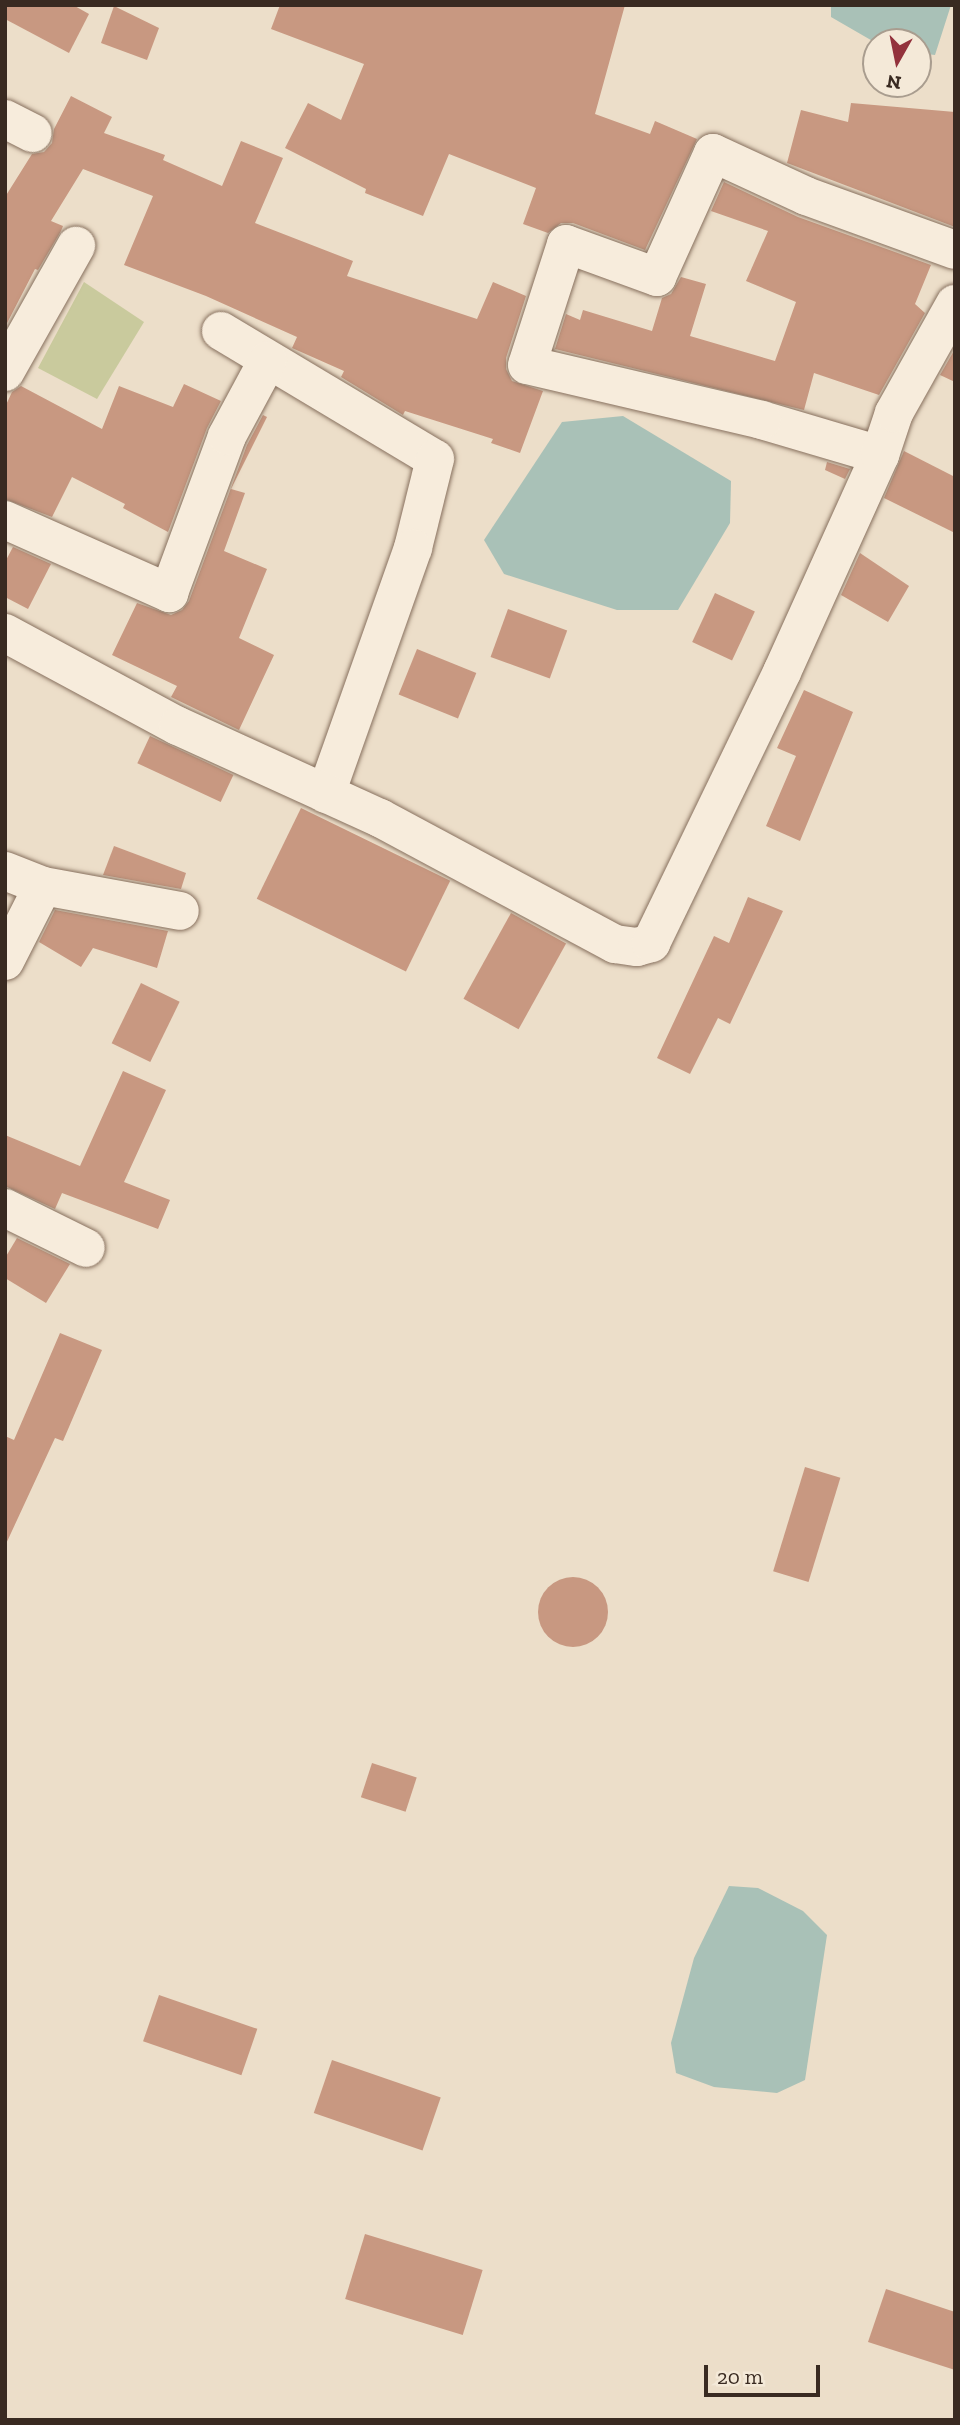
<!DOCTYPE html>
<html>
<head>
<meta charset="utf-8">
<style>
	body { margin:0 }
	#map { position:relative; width:960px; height:2425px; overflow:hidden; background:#ecdec9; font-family:"Zilla Slab",serif }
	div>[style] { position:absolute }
	.green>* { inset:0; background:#c9ca9d }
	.water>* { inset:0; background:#a9c1b7 }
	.building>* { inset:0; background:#c89881; transform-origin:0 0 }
	.round { border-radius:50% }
	.roads { filter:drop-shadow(0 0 2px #87705e) drop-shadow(0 0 2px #87705e) }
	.minor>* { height:38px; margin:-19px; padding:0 19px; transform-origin:19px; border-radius:19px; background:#f7ecdc }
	span { translate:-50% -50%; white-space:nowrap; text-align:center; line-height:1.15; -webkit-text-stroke:6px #f4e9d8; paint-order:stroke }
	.frame { position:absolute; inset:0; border:7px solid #392a21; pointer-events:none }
	.north { position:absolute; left:862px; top:28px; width:70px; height:70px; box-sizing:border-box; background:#f4e9d8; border:2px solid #a99d8f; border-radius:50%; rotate:189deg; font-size:19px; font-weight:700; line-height:28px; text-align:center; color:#392a21 }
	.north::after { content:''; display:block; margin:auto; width:24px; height:32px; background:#93323c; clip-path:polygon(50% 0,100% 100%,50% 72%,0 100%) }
	.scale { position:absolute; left:704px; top:2365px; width:116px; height:32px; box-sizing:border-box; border:4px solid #392a21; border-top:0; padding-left:9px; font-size:21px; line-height:24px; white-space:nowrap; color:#392a21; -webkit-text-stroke:5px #f4e9d8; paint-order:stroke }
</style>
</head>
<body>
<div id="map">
	<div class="green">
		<i style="clip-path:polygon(84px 282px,144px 322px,97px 399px,38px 368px)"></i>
	</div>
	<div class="water">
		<i style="clip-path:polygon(831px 5px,951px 5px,935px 55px,918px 53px,918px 42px,876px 43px,831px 17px)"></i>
		<i style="clip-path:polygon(623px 416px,731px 481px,730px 523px,678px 610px,617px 610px,504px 574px,484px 540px,562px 422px)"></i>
		<i style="clip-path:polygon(729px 1886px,758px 1888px,803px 1911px,827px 1935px,805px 2080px,777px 2093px,714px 2087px,676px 2073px,671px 2043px,694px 1958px)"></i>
	</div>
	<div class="building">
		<i style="clip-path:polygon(5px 5px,73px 5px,89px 14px,69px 53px,5px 19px)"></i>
		<i style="clip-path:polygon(280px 5px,625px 5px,595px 114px,650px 134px,655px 121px,697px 139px,645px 250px,573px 223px,561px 223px,548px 233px,523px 224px,536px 188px,449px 154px,423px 216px,365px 193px,366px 189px,285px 148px,308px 103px,341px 120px,364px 64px,271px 29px)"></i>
		<i style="clip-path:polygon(114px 6px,159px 28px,147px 60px,101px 43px)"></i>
		<i style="clip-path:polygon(71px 96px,112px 117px,104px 133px,165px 155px,163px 160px,222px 186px,241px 141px,283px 158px,255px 223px,353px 261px,347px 276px,477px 319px,493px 282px,526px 296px,506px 358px,506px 369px,512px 381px,543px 391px,520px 453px,491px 443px,493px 439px,405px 411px,403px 415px,341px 377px,344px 371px,292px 348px,297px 337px,206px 296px,124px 265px,153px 196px,83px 169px,51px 221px,63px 226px,61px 231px,38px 270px,35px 269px,5px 327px,5px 197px,32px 154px,44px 152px,52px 143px,54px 129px)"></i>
		<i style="clip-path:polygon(851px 103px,955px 112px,955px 227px,787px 163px,801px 110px,848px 122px)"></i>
		<i style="clip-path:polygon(724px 182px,798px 217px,931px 265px,915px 304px,925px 313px,879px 395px,814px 373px,804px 410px,555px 349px,566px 314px,580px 320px,583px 310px,652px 331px,662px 298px,671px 294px,681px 277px,706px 284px,690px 336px,775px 361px,796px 302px,746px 281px,768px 231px,711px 211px)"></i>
		<i style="clip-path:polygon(955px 349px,955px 382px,940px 375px)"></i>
		<i style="clip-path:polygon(184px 384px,221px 401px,207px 428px,168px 532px,123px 508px,125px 504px,72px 477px,52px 517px,5px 499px,5px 407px,12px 392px,21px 386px,102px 429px,119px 386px,173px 407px)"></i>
		<i style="clip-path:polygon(263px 415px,267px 417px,231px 489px,245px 493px,224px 551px,267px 569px,239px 638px,274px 655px,239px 730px,171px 697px,177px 686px,112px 655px,137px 603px,171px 615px,182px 610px,189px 601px,247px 445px)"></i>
		<i style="clip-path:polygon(904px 451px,955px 477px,955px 533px,884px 498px)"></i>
		<i style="clip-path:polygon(827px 462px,850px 469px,845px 479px,825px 470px)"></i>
		<i style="clip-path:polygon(13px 547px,51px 564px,28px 609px,5px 597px,5px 562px)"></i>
		<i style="clip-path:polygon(860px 553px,909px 586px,888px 622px,841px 595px)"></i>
		<i style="left:715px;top:593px;width:44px;height:54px;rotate:25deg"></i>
		<i style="left:508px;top:609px;width:63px;height:51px;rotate:20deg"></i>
		<i style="left:417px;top:649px;width:64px;height:49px;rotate:22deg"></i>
		<i style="clip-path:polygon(804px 690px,853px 712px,800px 841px,766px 826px,796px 756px,777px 748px)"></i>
		<i style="left:150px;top:736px;width:92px;height:30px;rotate:25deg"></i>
		<i style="left:301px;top:808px;width:166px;height:101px;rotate:26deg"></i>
		<i style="clip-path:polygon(114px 846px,186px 873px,181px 889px,103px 875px)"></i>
		<i style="clip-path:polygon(748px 897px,783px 911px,730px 1024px,718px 1018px,690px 1074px,657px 1058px,714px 936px,729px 943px)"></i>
		<i style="clip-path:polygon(55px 910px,168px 931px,157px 968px,93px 948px,81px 967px,39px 942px)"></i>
		<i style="left:511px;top:913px;width:63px;height:98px;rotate:29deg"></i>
		<i style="left:141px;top:983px;width:43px;height:67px;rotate:26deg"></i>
		<i style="clip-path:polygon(123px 1071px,166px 1090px,124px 1182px,170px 1200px,158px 1229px,62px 1193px,55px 1209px,5px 1186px,5px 1135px,80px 1166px)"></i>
		<i style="clip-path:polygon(17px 1238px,70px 1264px,46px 1303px,5px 1278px,5px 1258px)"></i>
		<i style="clip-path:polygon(60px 1333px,102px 1350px,63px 1441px,55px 1438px,5px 1546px,5px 1436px,14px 1440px)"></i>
		<i style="left:805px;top:1467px;width:37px;height:109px;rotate:17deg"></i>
		<i class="round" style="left:538px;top:1577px;width:70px;height:70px"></i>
		<i style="left:372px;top:1763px;width:47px;height:36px;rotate:18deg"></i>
		<i style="left:159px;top:1995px;width:104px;height:49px;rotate:19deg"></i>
		<i style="left:332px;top:2060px;width:115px;height:56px;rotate:19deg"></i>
		<i style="left:365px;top:2234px;width:123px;height:68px;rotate:17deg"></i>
		<i style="clip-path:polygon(886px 2289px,955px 2312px,955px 2370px,868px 2342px)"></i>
	</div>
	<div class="roads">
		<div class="minor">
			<i style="left:5px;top:119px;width:31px;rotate:27deg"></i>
			<i style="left:221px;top:331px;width:249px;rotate:30.9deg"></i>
			<i style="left:435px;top:459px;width:92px;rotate:103.9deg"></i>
			<i style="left:413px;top:548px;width:261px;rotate:109.5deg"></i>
			<i style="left:5px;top:372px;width:145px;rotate:-60.6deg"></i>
			<i style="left:880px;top:455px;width:123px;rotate:-163.5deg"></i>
			<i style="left:762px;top:420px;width:241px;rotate:-166.8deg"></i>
			<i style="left:527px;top:365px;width:127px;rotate:-72.1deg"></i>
			<i style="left:566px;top:244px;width:97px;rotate:19.9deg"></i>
			<i style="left:657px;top:277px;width:136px;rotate:-65.7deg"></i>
			<i style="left:713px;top:153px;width:102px;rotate:24.8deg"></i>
			<i style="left:806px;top:196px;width:158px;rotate:19.9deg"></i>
			<i style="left:5px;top:520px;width:180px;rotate:24deg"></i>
			<i style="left:169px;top:593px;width:167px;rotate:-69.7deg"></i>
			<i style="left:227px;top:436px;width:86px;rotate:-61.7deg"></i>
			<i style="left:5px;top:633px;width:196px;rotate:28.3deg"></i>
			<i style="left:178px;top:726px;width:222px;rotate:24.5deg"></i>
			<i style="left:380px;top:818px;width:267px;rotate:28.2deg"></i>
			<i style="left:615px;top:944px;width:22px;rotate:8deg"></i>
			<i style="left:637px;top:947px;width:15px;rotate:-16deg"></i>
			<i style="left:651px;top:943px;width:301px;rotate:-64.2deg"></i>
			<i style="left:782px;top:672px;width:238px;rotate:-65.7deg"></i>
			<i style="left:880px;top:455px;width:44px;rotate:-71.6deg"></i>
			<i style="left:894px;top:413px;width:125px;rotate:-60.8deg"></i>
			<i style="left:5px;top:871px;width:41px;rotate:21.5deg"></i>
			<i style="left:43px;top:886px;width:139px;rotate:10.3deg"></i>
			<i style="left:5px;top:961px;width:84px;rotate:-63.1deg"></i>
			<i style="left:5px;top:1208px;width:90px;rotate:26.3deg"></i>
		</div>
	</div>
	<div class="frame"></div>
	<div class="north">N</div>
	<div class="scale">20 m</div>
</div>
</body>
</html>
